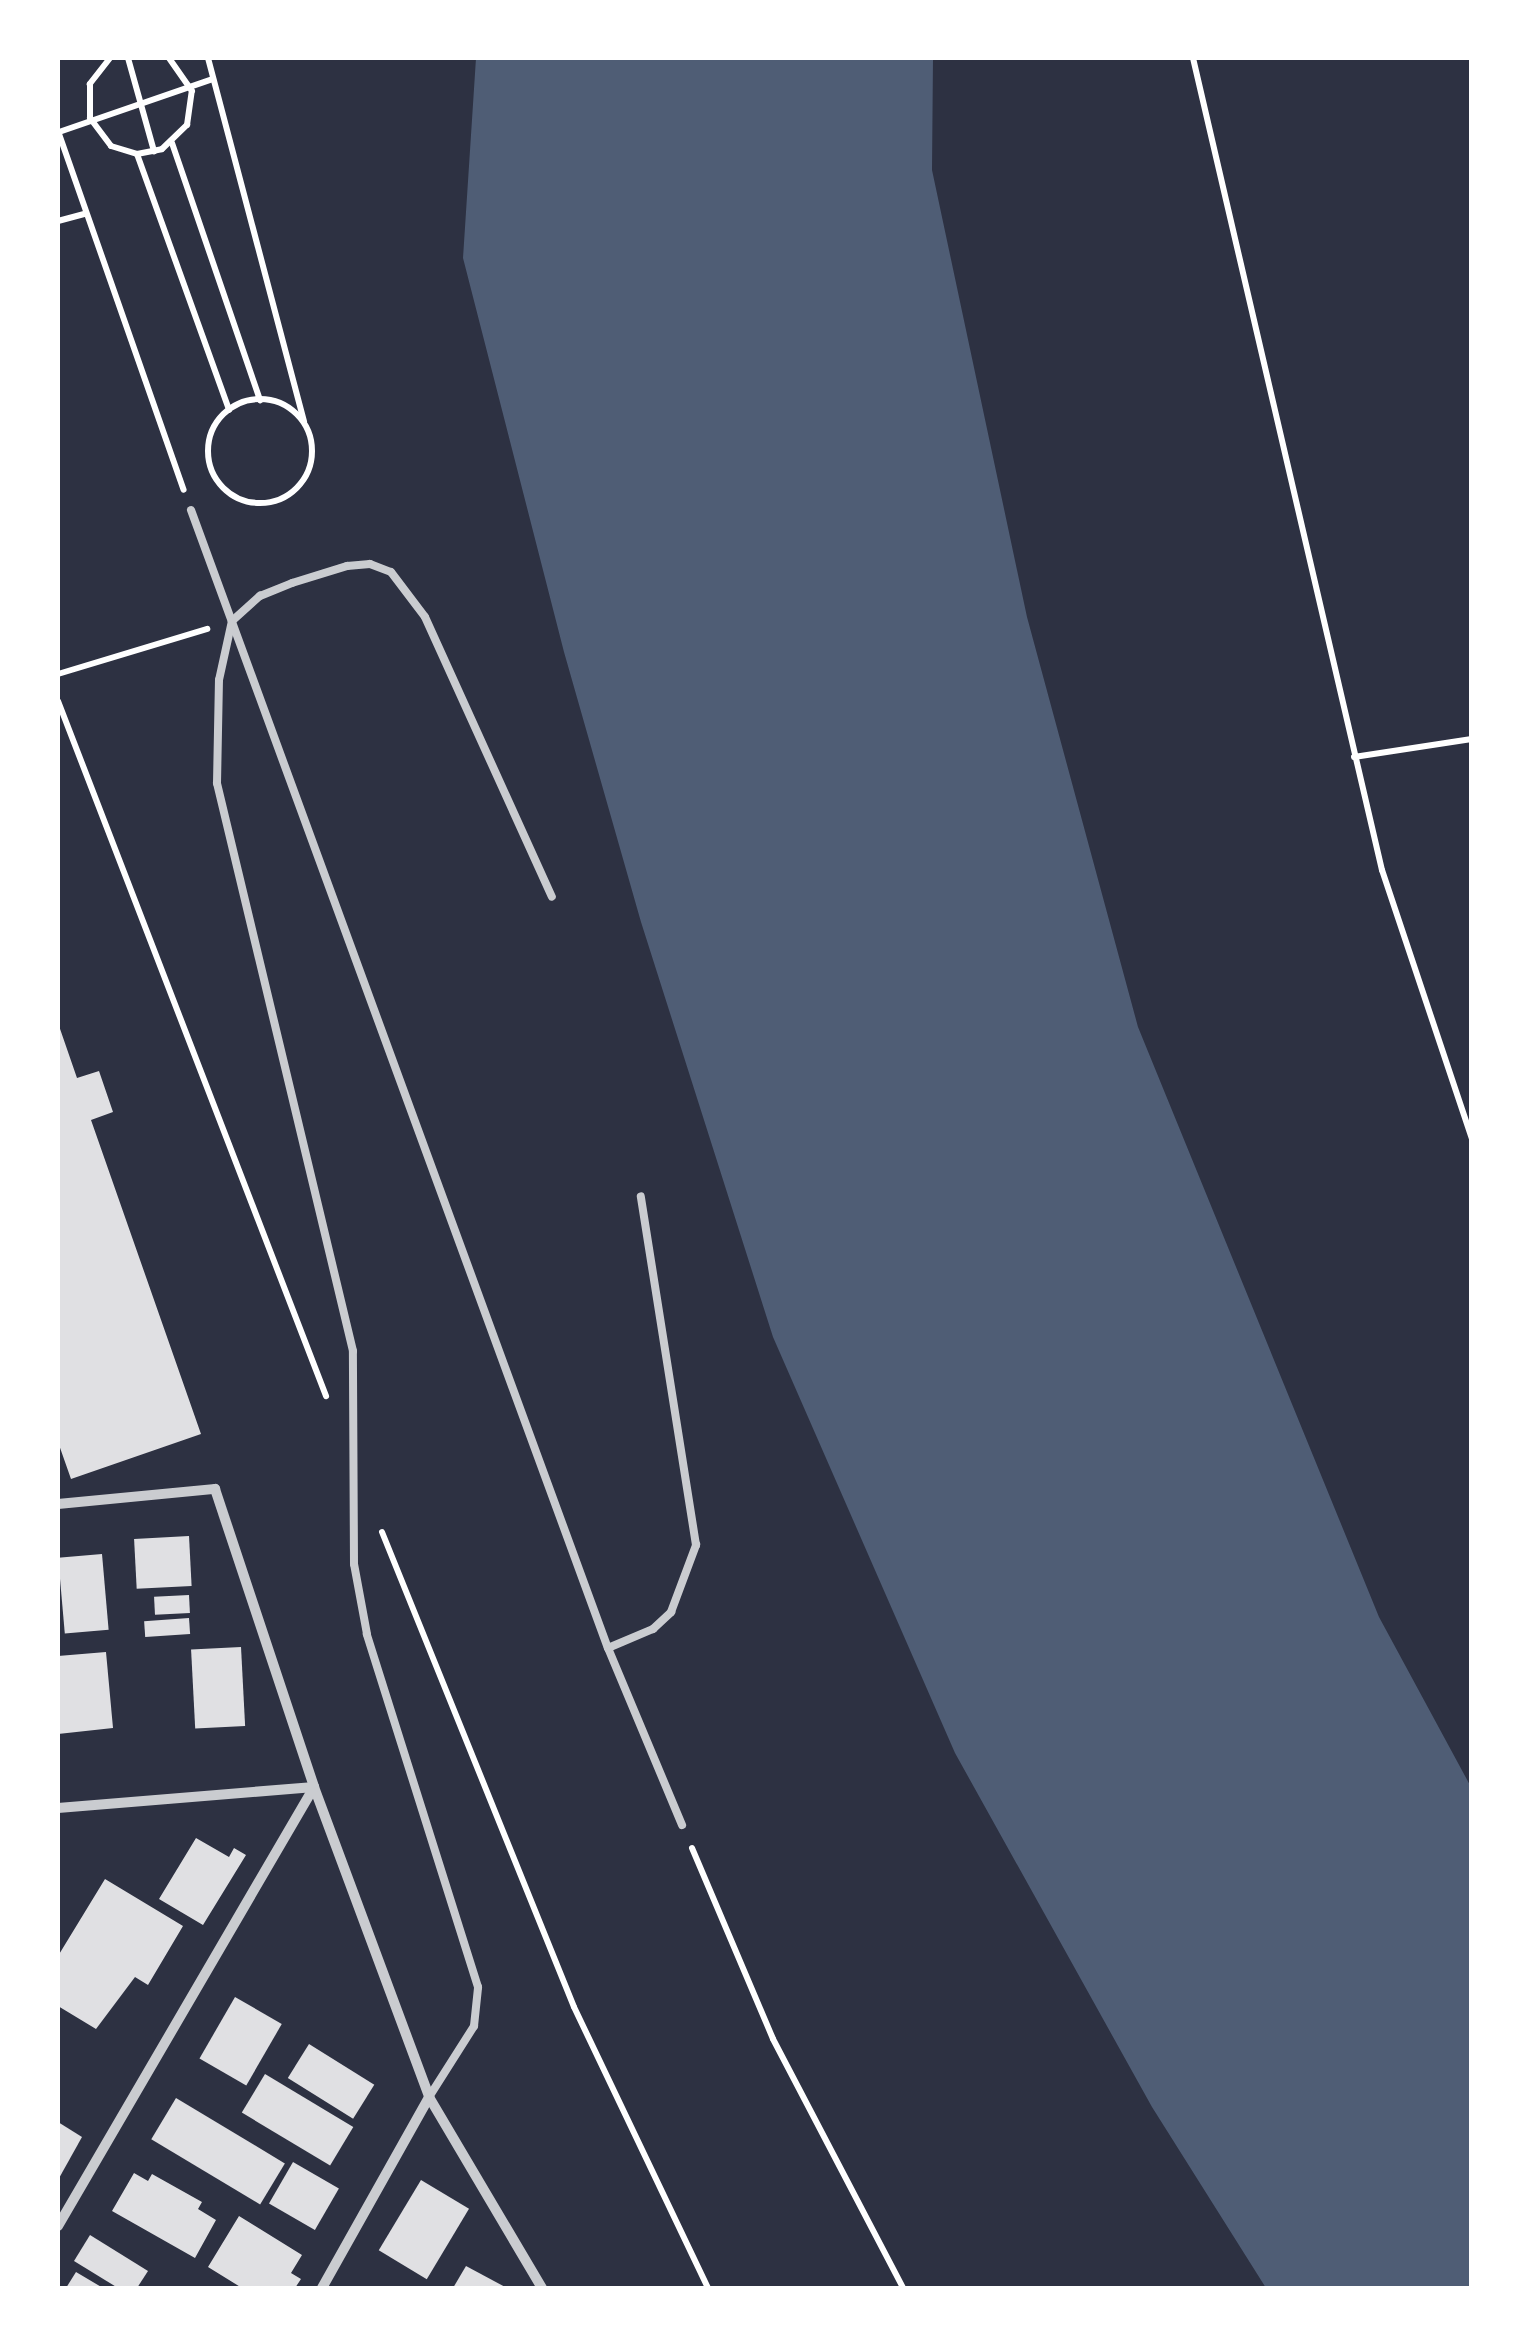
<!DOCTYPE html>
<html>
<head>
<meta charset="utf-8">
<style>
	body { margin:0 }
	#map { position:relative; width:1529px; height:2346px; overflow:hidden; background:#2d3142; font-family:Montserrat,sans-serif }
	div>[style] { position:absolute }
	.water>* { inset:0; background:#4f5d75 }
	.building>* { inset:0; background:#e0e0e3; transform-origin:0 0 }
	.path>* { height:6px; margin:-3px; padding:0 3px; transform-origin:3px; border-radius:3px; background:#fff }
	.path>.ring { margin:-3px; padding:0; box-sizing:content-box; background:none; border:6px solid #fff; border-radius:50% }
	.service>* { height:8px; margin:-4px; padding:0 4px; transform-origin:4px; border-radius:4px; background:#caccd0 }
	.minor>* { height:10px; margin:-5px; padding:0 5px; transform-origin:5px; border-radius:5px; background:#caccd0 }
	span { translate:-50% -50%; white-space:nowrap; text-align:center; line-height:1.15; -webkit-text-stroke:9px #fff; paint-order:stroke }
	.frame { position:absolute; inset:0; border:60px solid #fff; pointer-events:none }
</style>
</head>
<body>
<div id="map">
	<div class="water">
		<i style="clip-path:polygon(476px 58px,933px 58px,932px 170px,1027px 617px,1138px 1027px,1379px 1617px,1471px 1787px,1471px 2288px,1266px 2288px,1152px 2107px,955px 1753px,773px 1337px,641px 922px,564px 652px,463px 258px)"></i>
	</div>
	<div class="building">
		<i style="clip-path:polygon(58px 1023px,77px 1078px,99px 1071px,113px 1112px,91px 1120px,201px 1434px,71px 1479px,58px 1442px)"></i>
		<i style="left:189px;top:1536px;width:50px;height:55px;rotate:87deg"></i>
		<i style="left:102px;top:1554px;width:76px;height:44px;rotate:85deg"></i>
		<i style="left:189px;top:1595px;width:18px;height:35px;rotate:87deg"></i>
		<i style="left:189px;top:1618px;width:16px;height:45px;rotate:86deg"></i>
		<i style="left:241px;top:1647px;width:79px;height:50px;rotate:87deg"></i>
		<i style="clip-path:polygon(106px 1652px,113px 1728px,58px 1734px,58px 1656px)"></i>
		<i style="clip-path:polygon(196px 1838px,229px 1857px,234px 1848px,246px 1855px,203px 1925px,159px 1899px)"></i>
		<i style="clip-path:polygon(105px 1879px,183px 1926px,148px 1985px,135px 1977px,96px 2029px,58px 2006px,58px 1956px)"></i>
		<i style="left:235px;top:1997px;width:54px;height:71px;rotate:30deg"></i>
		<i style="left:309px;top:2044px;width:77px;height:40px;rotate:32deg"></i>
		<i style="left:265px;top:2074px;width:103px;height:45px;rotate:31deg"></i>
		<i style="left:176px;top:2098px;width:127px;height:48px;rotate:31deg"></i>
		<i style="clip-path:polygon(58px 2122px,82px 2137px,58px 2180px)"></i>
		<i style="left:293px;top:2162px;width:53px;height:48px;rotate:30deg"></i>
		<i style="clip-path:polygon(134px 2173px,148px 2181px,152px 2174px,202px 2202px,198px 2209px,216px 2220px,195px 2258px,112px 2211px)"></i>
		<i style="left:421px;top:2180px;width:56px;height:82px;rotate:31deg"></i>
		<i style="clip-path:polygon(239px 2216px,302px 2255px,291px 2273px,301px 2279px,295px 2288px,242px 2288px,208px 2267px)"></i>
		<i style="clip-path:polygon(90px 2235px,148px 2271px,137px 2288px,118px 2288px,74px 2261px)"></i>
		<i style="clip-path:polygon(466px 2266px,507px 2288px,453px 2288px)"></i>
		<i style="clip-path:polygon(76px 2272px,103px 2288px,66px 2288px)"></i>
	</div>
	<div class="path">
		<i style="left:110px;top:58px;width:33px;rotate:128deg"></i>
		<i style="left:90px;top:84px;width:34px;rotate:90deg"></i>
		<i style="left:90px;top:118px;width:35px;rotate:53deg"></i>
		<i style="left:111px;top:146px;width:27px;rotate:17deg"></i>
		<i style="left:137px;top:154px;width:25px;rotate:-11deg"></i>
		<i style="left:162px;top:149px;width:35px;rotate:-44deg"></i>
		<i style="left:187px;top:125px;width:34px;rotate:-82deg"></i>
		<i style="left:192px;top:91px;width:40px;rotate:-124.9deg"></i>
		<i style="left:128px;top:58px;width:97px;rotate:74.4deg"></i>
		<i style="left:208px;top:58px;width:376px;rotate:75.2deg"></i>
		<i style="left:1193px;top:58px;width:834px;rotate:76.9deg"></i>
		<i style="left:1382px;top:870px;width:284px;rotate:71.5deg"></i>
		<i style="left:58px;top:131px;width:380px;rotate:70.7deg"></i>
		<i style="left:59px;top:132px;width:163px;rotate:-19deg"></i>
		<i style="left:172px;top:143px;width:272px;rotate:71.1deg"></i>
		<i style="left:137px;top:154px;width:272px;rotate:70.2deg"></i>
		<i style="left:58px;top:221px;width:28px;rotate:-15deg"></i>
		<i class="ring" style="left:208px;top:399px;width:98px;height:98px"></i>
		<i style="left:58px;top:674px;width:156px;rotate:-16.8deg"></i>
		<i style="left:58px;top:701px;width:745px;rotate:68.91deg"></i>
		<i style="left:1354px;top:757px;width:119px;rotate:-8.7deg"></i>
		<i style="left:382px;top:1532px;width:512px;rotate:67.99deg"></i>
		<i style="left:574px;top:2007px;width:311px;rotate:64.5deg"></i>
		<i style="left:692px;top:1848px;width:207px;rotate:67deg"></i>
		<i style="left:773px;top:2039px;width:281px;rotate:62.4deg"></i>
	</div>
	<div class="service">
		<i style="left:191px;top:510px;width:1212px;rotate:69.88deg"></i>
		<i style="left:608px;top:1648px;width:192px;rotate:67.3deg"></i>
		<i style="left:608px;top:1648px;width:49px;rotate:-22.9deg"></i>
		<i style="left:653px;top:1629px;width:25px;rotate:-43deg"></i>
		<i style="left:671px;top:1612px;width:72px;rotate:-69.5deg"></i>
		<i style="left:696px;top:1545px;width:353px;rotate:-99deg"></i>
		<i style="left:429px;top:2097px;width:84px;rotate:-57.6deg"></i>
		<i style="left:474px;top:2026px;width:39px;rotate:-84deg"></i>
		<i style="left:478px;top:1987px;width:370px;rotate:-107.5deg"></i>
		<i style="left:367px;top:1634px;width:71px;rotate:-100.5deg"></i>
		<i style="left:354px;top:1564px;width:213px;rotate:-90.3deg"></i>
		<i style="left:353px;top:1351px;width:584px;rotate:-103.47deg"></i>
		<i style="left:217px;top:783px;width:103px;rotate:-88.9deg"></i>
		<i style="left:219px;top:680px;width:60px;rotate:-77.6deg"></i>
		<i style="left:232px;top:621px;width:38px;rotate:-42deg"></i>
		<i style="left:260px;top:596px;width:35px;rotate:-22deg"></i>
		<i style="left:292px;top:583px;width:58px;rotate:-17.2deg"></i>
		<i style="left:347px;top:566px;width:23px;rotate:-5deg"></i>
		<i style="left:370px;top:564px;width:22px;rotate:21deg"></i>
		<i style="left:391px;top:572px;width:56px;rotate:52.9deg"></i>
		<i style="left:425px;top:617px;width:307px;rotate:65.6deg"></i>
	</div>
	<div class="minor">
		<i style="left:58px;top:1504px;width:158px;rotate:-5.5deg"></i>
		<i style="left:215px;top:1489px;width:314px;rotate:71.6deg"></i>
		<i style="left:314px;top:1787px;width:331px;rotate:69.6deg"></i>
		<i style="left:429px;top:2097px;width:222px;rotate:59.4deg"></i>
		<i style="left:58px;top:1808px;width:257px;rotate:-4.7deg"></i>
		<i style="left:58px;top:2226px;width:508px;rotate:-59.75deg"></i>
		<i style="left:322px;top:2288px;width:219px;rotate:-60.7deg"></i>
	</div>
	<div class="frame"></div>
</div>
</body>
</html>
